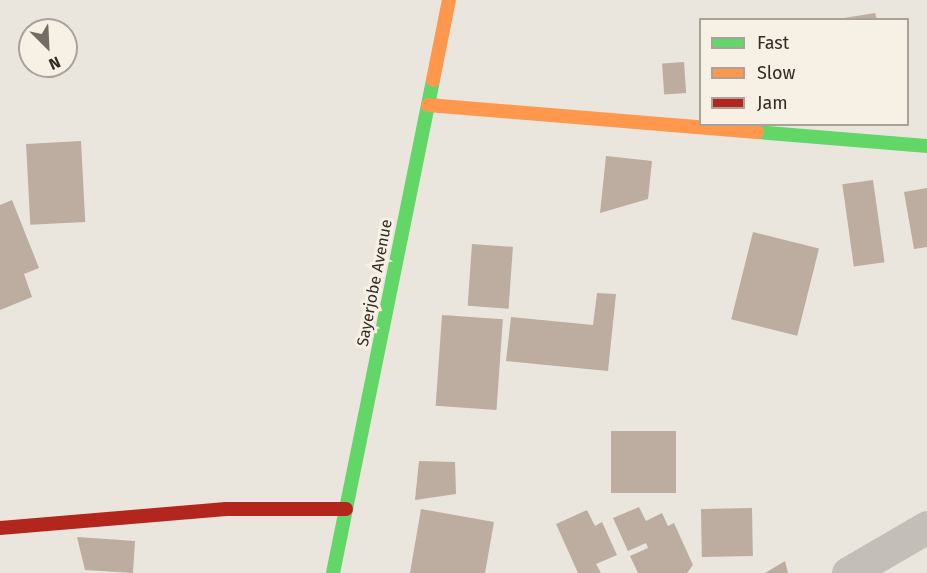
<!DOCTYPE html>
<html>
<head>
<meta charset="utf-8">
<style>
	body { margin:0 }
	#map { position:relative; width:927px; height:573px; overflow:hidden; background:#eae6de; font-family:"Fira Sans",sans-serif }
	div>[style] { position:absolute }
	.building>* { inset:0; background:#bdaca0; transform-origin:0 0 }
	.street>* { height:33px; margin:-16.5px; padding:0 16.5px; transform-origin:16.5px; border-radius:16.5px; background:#c3beb7 }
	.fast>* { height:14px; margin:-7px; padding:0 7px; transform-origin:7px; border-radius:7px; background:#63d668 }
	.slow>* { height:14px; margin:-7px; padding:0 7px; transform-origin:7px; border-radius:7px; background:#ff974d }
	.jam>* { height:14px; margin:-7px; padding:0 7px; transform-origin:7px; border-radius:7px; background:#b3261e }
	span { translate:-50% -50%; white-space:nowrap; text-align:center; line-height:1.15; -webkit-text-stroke:6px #f7f1e5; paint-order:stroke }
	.street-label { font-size:16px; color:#332c26 }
	.legend { position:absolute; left:699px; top:18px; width:210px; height:108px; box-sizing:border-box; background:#f7f1e5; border:2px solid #a9a299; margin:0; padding:8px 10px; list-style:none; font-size:18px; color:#332c26 }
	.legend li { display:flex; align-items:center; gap:12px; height:30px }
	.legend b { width:30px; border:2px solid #a9a299 }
	.north { position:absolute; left:18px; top:18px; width:60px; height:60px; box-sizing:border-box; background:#f7f1e5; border:2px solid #a9a299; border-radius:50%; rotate:156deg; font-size:16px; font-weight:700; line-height:24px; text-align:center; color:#332c26 }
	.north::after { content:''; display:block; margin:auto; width:21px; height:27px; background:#736d66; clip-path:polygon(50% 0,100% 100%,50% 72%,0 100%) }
</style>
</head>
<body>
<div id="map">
	<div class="building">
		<i style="clip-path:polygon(875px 13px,877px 20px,845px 20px,844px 18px)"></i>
		<i style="left:684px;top:62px;width:31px;height:22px;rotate:86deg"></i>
		<i style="left:81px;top:141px;width:81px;height:55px;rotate:87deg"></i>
		<i style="clip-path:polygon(606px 156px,652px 161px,648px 199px,600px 213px)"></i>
		<i style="left:873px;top:180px;width:83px;height:31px;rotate:82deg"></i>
		<i style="clip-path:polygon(927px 188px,927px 247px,914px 249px,904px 192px)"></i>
		<i style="clip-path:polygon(12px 200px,39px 268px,24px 274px,32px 297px,0 310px,0 205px)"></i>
		<i style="left:753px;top:232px;width:68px;height:90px;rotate:14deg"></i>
		<i style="left:472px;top:244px;width:41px;height:62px;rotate:4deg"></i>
		<i style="clip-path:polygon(597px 293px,616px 294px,608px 371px,506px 361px,511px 317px,593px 325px)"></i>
		<i style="left:442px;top:315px;width:61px;height:91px;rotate:4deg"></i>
		<i style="left:611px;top:431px;width:65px;height:62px"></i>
		<i style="clip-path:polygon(419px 461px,455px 462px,456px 494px,415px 500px)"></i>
		<i style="clip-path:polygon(639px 507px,646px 521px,662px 513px,668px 526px,674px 523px,693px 565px,687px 573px,638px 573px,630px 556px,648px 548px,646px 543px,628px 551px,613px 518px)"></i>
		<i style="left:752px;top:508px;width:48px;height:51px;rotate:89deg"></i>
		<i style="clip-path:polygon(421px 509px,494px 522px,485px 573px,410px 573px)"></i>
		<i style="clip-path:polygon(587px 510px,595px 526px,602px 522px,617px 555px,596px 564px,601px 573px,578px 573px,556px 524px)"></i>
		<i style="clip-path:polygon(77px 537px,135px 541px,133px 573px,85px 570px)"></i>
		<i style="clip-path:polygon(785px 561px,788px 573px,765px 573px)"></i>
	</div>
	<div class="street">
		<i style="left:848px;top:573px;width:91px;rotate:-30.2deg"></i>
	</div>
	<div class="fast">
		<i style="left:757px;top:132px;width:171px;rotate:4.7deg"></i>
		<i style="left:333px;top:573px;width:503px;rotate:-78.53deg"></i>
	</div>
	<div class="slow">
		<i style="left:433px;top:80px;width:82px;rotate:-78.7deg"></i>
		<i style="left:428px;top:105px;width:330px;rotate:4.7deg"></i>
	</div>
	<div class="jam">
		<i style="left:0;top:528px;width:227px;rotate:-4.8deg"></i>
		<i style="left:226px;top:509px;width:120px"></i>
	</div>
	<div class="street-label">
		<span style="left:375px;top:283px;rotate:-79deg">Sayerjobe Avenue</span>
	</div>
	<ul class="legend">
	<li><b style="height:8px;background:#63d668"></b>Fast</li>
	<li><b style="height:8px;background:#ff974d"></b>Slow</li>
	<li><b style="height:8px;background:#b3261e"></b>Jam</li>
	</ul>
	<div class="north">N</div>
</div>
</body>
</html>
